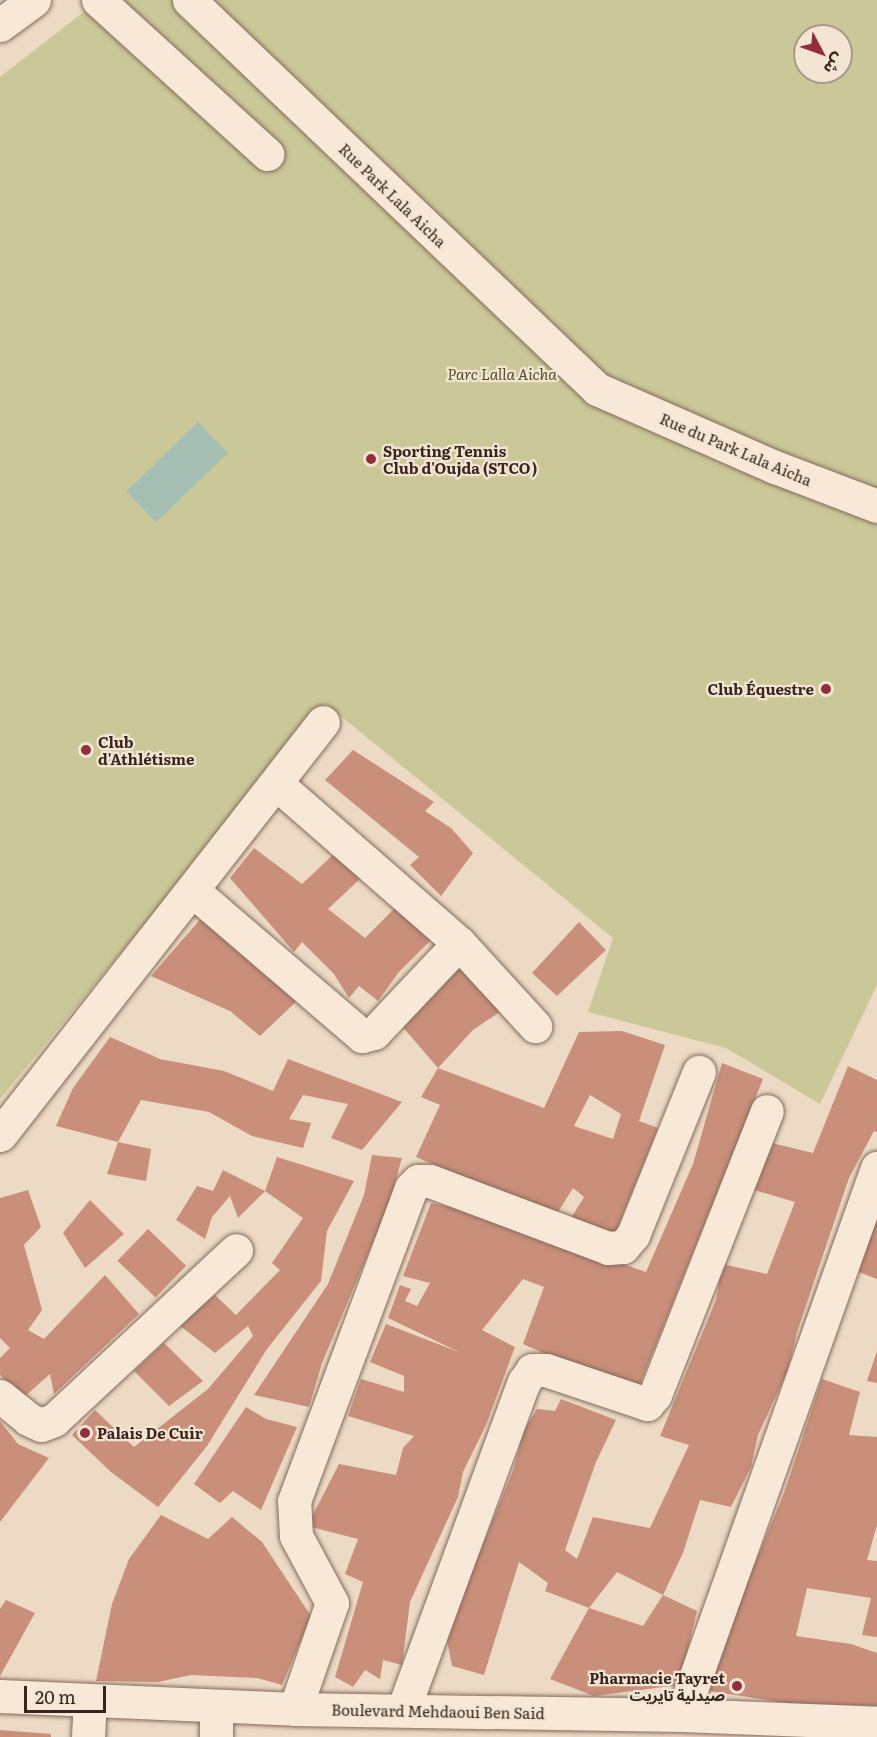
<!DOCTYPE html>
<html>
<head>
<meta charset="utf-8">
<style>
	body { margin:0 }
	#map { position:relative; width:877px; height:1737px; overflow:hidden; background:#ecdac4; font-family:Literata,"Noto Sans Arabic",serif }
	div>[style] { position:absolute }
	.green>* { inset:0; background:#cac898 }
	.water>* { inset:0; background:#a6bfb4; transform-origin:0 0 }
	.building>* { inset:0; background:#c98f7b; transform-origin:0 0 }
	.roads { filter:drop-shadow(0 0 2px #866b5b) drop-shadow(0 0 2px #866b5b) }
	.minor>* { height:33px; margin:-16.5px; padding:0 16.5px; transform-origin:16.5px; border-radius:16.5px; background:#f7e8d7 }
	.dots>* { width:16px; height:16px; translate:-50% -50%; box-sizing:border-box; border:3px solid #f4e5d3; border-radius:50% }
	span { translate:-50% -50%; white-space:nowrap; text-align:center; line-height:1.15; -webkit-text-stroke:4.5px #f4e5d3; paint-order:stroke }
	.street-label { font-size:15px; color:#37261f }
	.park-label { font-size:15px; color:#4e5226; font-style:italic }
	.poi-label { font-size:15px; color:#37261f; font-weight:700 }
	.left { translate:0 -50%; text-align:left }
	.right { translate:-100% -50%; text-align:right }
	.north { position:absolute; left:793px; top:24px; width:60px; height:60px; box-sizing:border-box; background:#f4e5d3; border:2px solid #a8998b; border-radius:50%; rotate:131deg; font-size:16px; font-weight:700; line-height:24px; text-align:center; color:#37261f }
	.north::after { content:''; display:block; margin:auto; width:21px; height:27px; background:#932d3e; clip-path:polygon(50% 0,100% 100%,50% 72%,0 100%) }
	.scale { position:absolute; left:24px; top:1686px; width:82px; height:27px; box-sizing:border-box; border:3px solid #37261f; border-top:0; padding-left:8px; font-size:18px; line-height:21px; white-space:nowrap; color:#37261f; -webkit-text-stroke:4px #f4e5d3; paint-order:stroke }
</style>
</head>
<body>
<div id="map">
	<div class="green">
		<i style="clip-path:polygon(evenodd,99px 0,877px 0,877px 985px,820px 1104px,726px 1048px,588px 1012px,613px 938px,326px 704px,0 1099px,0 77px,99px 0,805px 36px,841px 36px,841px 72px,805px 72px,805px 36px)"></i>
	</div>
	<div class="water">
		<i style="left:198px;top:422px;width:43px;height:100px;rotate:46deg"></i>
	</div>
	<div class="building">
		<i style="clip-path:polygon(353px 750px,434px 802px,425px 811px,451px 828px,473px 853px,441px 896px,410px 865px,419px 857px,325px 780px)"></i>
		<i style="clip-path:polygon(254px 848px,302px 884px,337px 851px,362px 877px,328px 909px,365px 938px,400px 903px,437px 934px,399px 972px,378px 1001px,359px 986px,349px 998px,334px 974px,302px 942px,294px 952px,230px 878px)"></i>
		<i style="clip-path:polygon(204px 915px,300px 998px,260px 1036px,230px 1011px,151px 976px)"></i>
		<i style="clip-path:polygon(579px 922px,606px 950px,557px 996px,532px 973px)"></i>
		<i style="clip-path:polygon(463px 964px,507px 1007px,473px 1030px,438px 1068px,401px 1025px)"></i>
		<i style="clip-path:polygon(evenodd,622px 1031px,665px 1045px,639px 1121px,658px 1128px,613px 1239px,568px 1223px,584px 1197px,573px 1188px,555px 1217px,416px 1157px,440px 1105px,421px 1097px,438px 1068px,544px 1108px,579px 1032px,622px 1031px,590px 1095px,621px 1114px,613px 1139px,574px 1126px,590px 1095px)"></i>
		<i style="clip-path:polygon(110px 1037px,160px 1059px,224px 1071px,273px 1091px,288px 1059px,402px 1102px,362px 1150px,331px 1138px,348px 1104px,303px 1095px,289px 1119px,311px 1123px,303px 1148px,252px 1136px,209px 1112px,141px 1100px,118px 1142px,56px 1126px,73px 1088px)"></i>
		<i style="clip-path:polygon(722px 1063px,763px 1079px,636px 1394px,523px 1344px,544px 1287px,523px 1279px,482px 1330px,515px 1347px,486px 1425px,463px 1472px,458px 1497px,410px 1602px,402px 1665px,383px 1660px,380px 1679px,365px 1670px,353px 1687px,335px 1677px,363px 1582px,345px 1574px,358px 1539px,307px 1526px,339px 1464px,396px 1475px,403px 1448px,414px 1436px,348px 1416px,361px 1379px,404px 1392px,404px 1376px,370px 1362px,386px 1324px,459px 1352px,388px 1318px,400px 1285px,411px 1289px,405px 1301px,417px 1306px,430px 1283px,403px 1276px,431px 1203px,465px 1210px,646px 1272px,693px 1164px)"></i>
		<i style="clip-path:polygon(848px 1066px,877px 1080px,877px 1132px,874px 1131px,849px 1178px,797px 1332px,788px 1370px,758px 1435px,751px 1467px,731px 1507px,700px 1500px,683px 1553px,663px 1595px,697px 1611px,679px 1685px,594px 1696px,550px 1679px,589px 1608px,643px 1626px,663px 1595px,617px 1572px,589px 1608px,545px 1591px,548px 1583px,519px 1562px,484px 1675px,452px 1666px,446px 1635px,514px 1468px,524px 1430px,537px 1409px,555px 1411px,561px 1399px,616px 1420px,596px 1462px,565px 1550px,577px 1559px,593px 1517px,650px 1528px,689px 1445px,660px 1436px,716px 1300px,722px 1264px,767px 1274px,795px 1202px,754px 1190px,772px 1143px,813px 1153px)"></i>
		<i style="clip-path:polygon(118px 1142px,151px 1149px,146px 1181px,107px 1174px)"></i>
		<i style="clip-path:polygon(372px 1155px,402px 1158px,389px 1204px,322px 1363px,309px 1407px,254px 1395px,328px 1284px,364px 1195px)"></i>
		<i style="clip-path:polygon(277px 1157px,354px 1181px,327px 1231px,321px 1281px,267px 1349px,207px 1446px,158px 1507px,111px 1472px,72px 1435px,95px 1410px,134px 1447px,208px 1389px,253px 1336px,248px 1326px,215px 1353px,179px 1325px,215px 1295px,236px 1315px,280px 1270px,272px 1263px,303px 1218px,265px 1191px)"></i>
		<i style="clip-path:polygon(223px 1170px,265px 1191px,238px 1218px,230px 1196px,212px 1217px,205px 1239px,176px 1220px,197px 1186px,213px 1191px)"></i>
		<i style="clip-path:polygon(28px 1190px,41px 1227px,24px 1245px,42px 1310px,28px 1330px,44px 1339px,105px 1275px,139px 1314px,54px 1394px,50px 1374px,23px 1398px,0 1375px,0 1358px,10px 1348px,0 1338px,0 1198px)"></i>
		<i style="clip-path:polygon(90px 1200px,124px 1234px,85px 1268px,63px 1233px)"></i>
		<i style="clip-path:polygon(877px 1213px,877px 1279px,856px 1271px)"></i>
		<i style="left:148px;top:1229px;width:53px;height:44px;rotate:44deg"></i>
		<i style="clip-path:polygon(164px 1343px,203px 1381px,169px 1406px,134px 1371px)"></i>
		<i style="clip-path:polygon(877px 1351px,877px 1383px,867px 1381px)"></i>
		<i style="clip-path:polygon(822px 1379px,860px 1392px,849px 1435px,877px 1437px,877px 1525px,867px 1560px,877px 1561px,877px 1637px,862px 1635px,871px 1598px,807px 1588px,796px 1636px,851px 1644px,877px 1653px,877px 1706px,786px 1703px,709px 1691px,729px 1626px,784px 1493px)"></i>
		<i style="clip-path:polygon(246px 1407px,266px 1419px,297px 1427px,261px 1510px,233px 1491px,220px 1503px,194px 1484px)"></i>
		<i style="clip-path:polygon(0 1421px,18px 1444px,49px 1458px,0 1522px)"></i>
		<i style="clip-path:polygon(161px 1515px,208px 1539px,232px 1517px,262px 1542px,311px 1616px,282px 1685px,257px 1678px,191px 1675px,158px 1682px,96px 1681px,112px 1604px,129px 1559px)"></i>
		<i style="clip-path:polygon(6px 1600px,35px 1613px,0 1676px,0 1609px)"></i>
		<i style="clip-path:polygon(0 1730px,51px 1734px,51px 1737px,0 1737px)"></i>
	</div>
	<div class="roads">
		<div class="minor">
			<i style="left:98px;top:0;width:229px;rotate:42.3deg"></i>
			<i style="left:189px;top:0;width:564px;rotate:43.63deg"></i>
			<i style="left:597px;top:389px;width:194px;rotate:23.7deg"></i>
			<i style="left:775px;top:467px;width:109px;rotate:20.9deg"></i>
			<i style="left:0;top:25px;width:42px;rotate:-36.3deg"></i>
			<i style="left:193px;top:891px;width:223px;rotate:40.6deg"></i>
			<i style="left:362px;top:1036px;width:12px;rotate:-14deg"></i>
			<i style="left:374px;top:1033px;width:124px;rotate:-46.6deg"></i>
			<i style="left:459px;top:943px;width:242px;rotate:-138.9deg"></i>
			<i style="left:459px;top:943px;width:113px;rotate:47.5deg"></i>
			<i style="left:0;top:1135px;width:524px;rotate:-51.97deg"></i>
			<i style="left:0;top:1396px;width:36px;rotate:39deg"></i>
			<i style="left:28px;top:1419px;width:14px;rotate:25deg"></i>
			<i style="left:41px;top:1425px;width:14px;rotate:-21deg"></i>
			<i style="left:54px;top:1420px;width:249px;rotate:-43deg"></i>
			<i style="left:0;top:1696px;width:295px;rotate:2.5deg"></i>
			<i style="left:295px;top:1709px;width:387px;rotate:0.9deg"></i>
			<i style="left:682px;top:1715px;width:195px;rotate:2.3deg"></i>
			<i style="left:295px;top:1709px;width:112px;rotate:-70.8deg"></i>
			<i style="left:332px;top:1603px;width:76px;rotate:-118.2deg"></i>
			<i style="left:296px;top:1536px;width:35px;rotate:-93deg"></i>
			<i style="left:294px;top:1501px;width:334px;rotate:-69.5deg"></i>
			<i style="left:411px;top:1188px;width:10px;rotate:-45deg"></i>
			<i style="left:418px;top:1181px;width:12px"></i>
			<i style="left:430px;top:1181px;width:190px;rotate:20.6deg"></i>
			<i style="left:608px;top:1248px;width:15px;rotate:-4deg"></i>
			<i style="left:623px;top:1247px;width:16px;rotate:-50deg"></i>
			<i style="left:633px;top:1235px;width:176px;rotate:-68deg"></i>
			<i style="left:403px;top:1710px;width:350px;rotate:-69.8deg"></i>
			<i style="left:524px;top:1382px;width:14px;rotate:-56deg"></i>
			<i style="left:532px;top:1370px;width:14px"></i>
			<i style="left:546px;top:1370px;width:107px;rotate:18.6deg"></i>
			<i style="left:647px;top:1404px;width:12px;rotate:-48deg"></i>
			<i style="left:655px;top:1395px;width:305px;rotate:-68.5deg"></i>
			<i style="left:682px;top:1715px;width:581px;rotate:-70.38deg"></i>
			<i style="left:88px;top:1737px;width:36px;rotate:-87deg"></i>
			<i style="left:216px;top:1737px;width:31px;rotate:-90deg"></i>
		</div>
	</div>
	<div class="dots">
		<i style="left:371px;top:459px;background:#932d3e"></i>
		<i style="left:826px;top:689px;background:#932d3e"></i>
		<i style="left:86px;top:750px;background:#932d3e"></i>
		<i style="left:85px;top:1433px;background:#932d3e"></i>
		<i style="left:737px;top:1686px;background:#932d3e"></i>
	</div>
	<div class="street-label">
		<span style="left:393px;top:195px;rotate:44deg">Rue Park Lala Aicha</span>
		<span style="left:736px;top:449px;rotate:23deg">Rue du Park Lala Aicha</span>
		<span style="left:438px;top:1711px;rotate:1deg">Boulevard Mehdaoui Ben Said</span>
	</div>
	<div class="park-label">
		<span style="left:502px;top:374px">Parc Lalla Aicha</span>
	</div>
	<div class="poi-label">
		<span class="left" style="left:383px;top:459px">Sporting Tennis<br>Club d'Oujda (STCO)</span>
		<span class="right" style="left:814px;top:689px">Club Équestre</span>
		<span class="left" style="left:98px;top:750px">Club<br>d'Athlétisme</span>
		<span class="left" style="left:97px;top:1433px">Palais De Cuir</span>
		<span class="right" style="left:725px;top:1686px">Pharmacie Tayret<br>صيدلية تايريت</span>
	</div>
	<div class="north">ش</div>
	<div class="scale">20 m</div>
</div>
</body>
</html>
